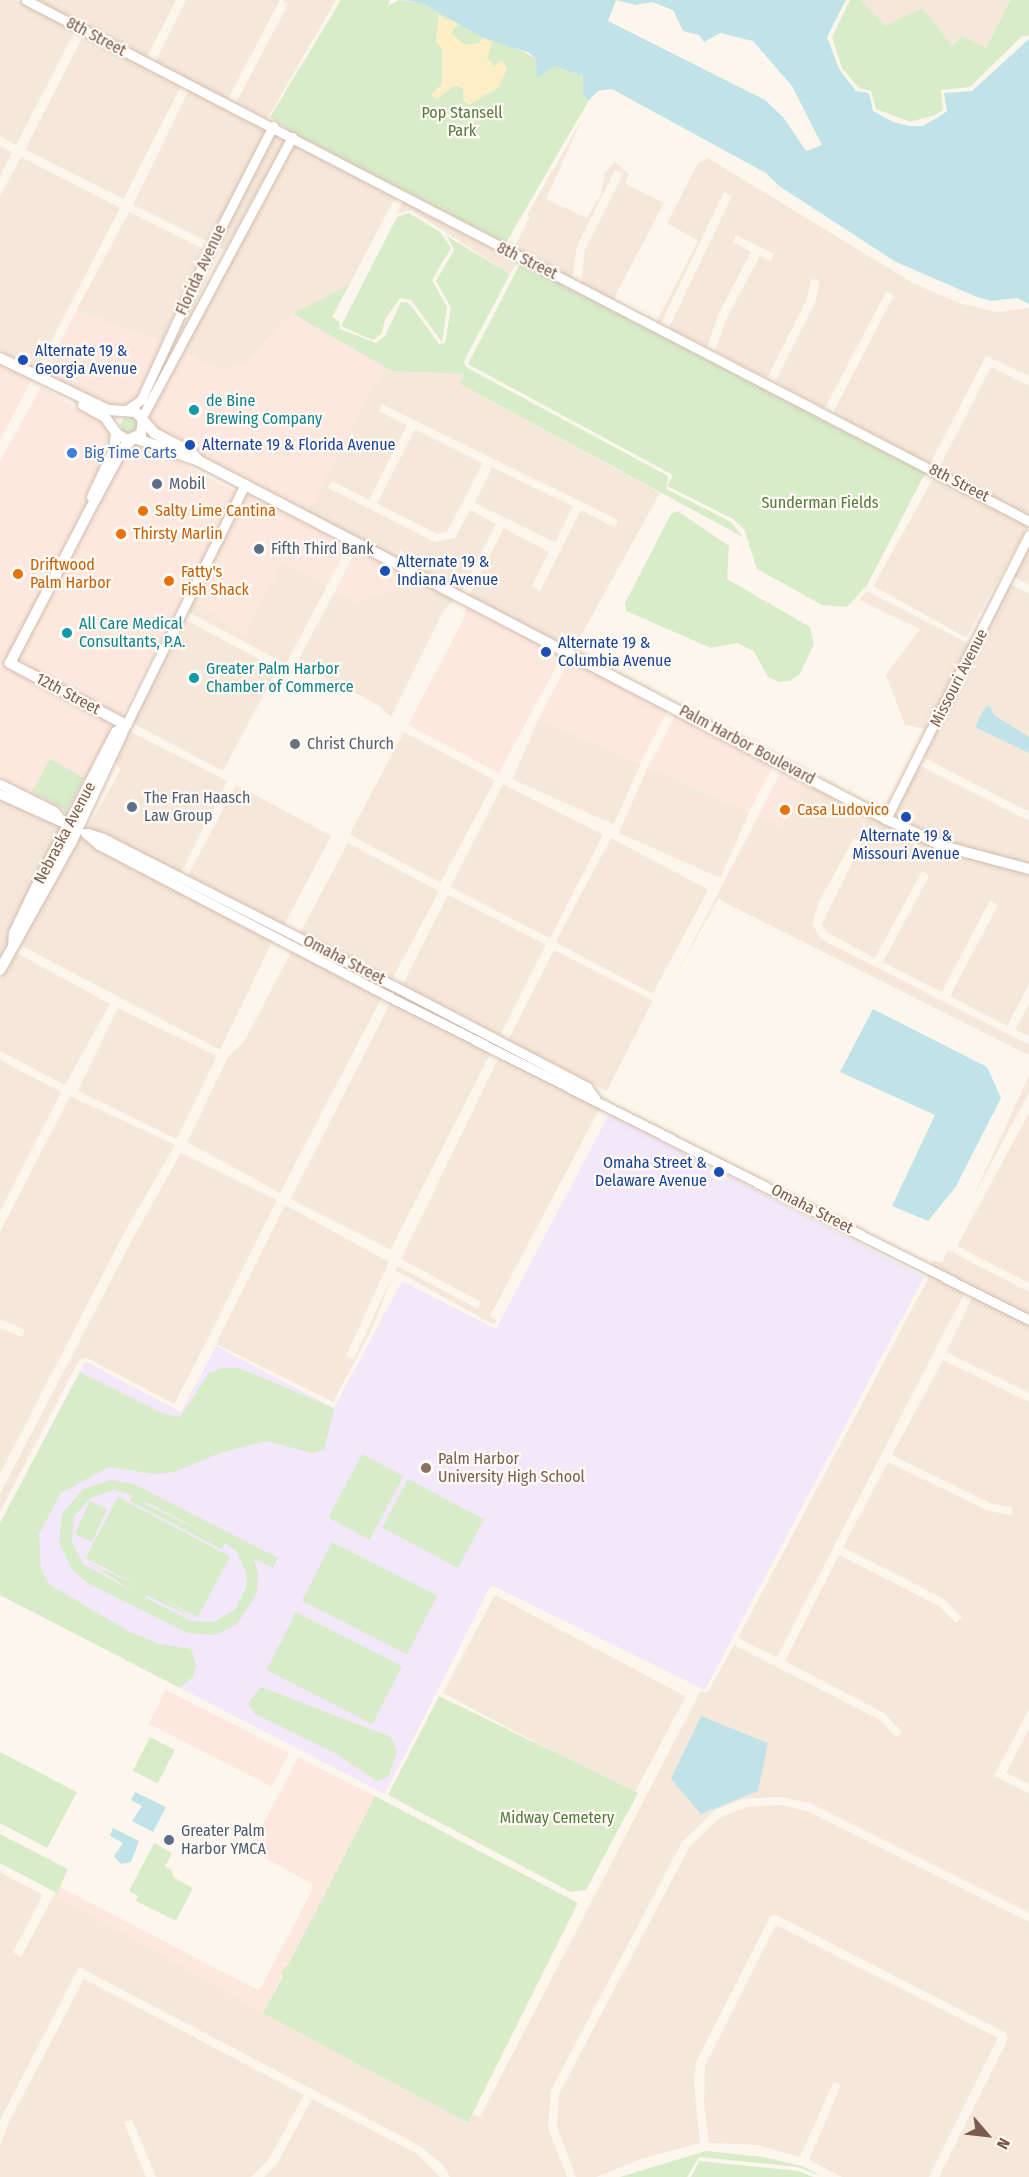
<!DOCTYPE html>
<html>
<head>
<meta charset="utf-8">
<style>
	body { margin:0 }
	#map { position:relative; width:1029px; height:2177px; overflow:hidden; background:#fdf6ec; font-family:"Fira Sans Condensed",sans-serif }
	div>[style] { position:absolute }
	.residential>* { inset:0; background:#f5e8da; transform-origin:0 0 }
	.commercial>* { inset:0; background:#fde8e0; transform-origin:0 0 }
	.education>* { inset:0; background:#f3e8fa }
	.green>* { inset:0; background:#d8ecc9; transform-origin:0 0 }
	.round { border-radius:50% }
	.sand>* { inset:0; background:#fcefc7 }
	.water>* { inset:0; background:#bfe3e8 }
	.roads { filter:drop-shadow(0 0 2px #d1beb0) drop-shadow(0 0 2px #d1beb0) }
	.tertiary>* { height:9px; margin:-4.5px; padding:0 4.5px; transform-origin:4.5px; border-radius:4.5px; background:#fff }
	.secondary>* { height:10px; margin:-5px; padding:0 5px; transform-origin:5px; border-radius:5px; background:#fff }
	.dots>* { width:16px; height:16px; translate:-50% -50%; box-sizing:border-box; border:3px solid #fffaf3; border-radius:50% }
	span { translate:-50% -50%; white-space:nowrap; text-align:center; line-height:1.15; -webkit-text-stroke:4.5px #fffaf3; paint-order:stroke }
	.street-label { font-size:16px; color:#7a5c4d }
	.park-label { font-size:16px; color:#537a41 }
	.transit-label { font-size:16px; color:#164399 }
	.left { translate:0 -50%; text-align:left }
	.right { translate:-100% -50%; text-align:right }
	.culture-label { font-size:16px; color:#0d838f }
	.shop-label { font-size:16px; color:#366cbe }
	.service-label { font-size:16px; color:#4e5e75 }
	.food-label { font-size:16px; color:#c56008 }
	.worship-label { font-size:16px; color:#5b616d }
	.education-label { font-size:16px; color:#785e54 }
	.north { position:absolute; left:957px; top:2105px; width:60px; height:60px; -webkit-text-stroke:4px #fffaf3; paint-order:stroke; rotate:118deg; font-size:16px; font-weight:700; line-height:24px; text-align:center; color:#7a5c4d }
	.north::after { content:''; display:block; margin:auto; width:21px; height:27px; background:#7a5c4d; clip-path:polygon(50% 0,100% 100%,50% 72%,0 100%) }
</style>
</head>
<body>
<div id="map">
	<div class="residential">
		<i style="clip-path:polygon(0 0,17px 0,75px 31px,16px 145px,0 136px)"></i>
		<i style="clip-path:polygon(34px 0,176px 0,146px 59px)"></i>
		<i style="clip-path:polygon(186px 0,280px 0,228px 99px,154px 64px)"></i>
		<i style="clip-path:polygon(282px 0,336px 0,267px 119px,236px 103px,288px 4px)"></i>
		<i style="clip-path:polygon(861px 0,1010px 0,986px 48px,952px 46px,884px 26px)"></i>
		<i style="left:83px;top:36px;width:110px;height:127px;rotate:27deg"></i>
		<i style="left:189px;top:90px;width:87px;height:128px;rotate:26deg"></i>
		<i style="clip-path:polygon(582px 119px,546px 199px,587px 218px,601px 194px,605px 172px,615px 162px,629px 174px,625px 184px,664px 203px,613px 300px,581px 283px,585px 249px,623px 174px,615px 170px,577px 246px,572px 279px,513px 250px,530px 217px,527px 215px)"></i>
		<i style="left:275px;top:132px;width:13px;height:128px;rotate:29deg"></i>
		<i style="clip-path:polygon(294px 143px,396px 196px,349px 285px,285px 319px,248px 362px,224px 370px,197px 360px,183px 349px)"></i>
		<i style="clip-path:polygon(0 146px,12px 152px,0 176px)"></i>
		<i style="clip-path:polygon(21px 157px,120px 208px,36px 371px,0 350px,0 196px)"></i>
		<i style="clip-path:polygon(708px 158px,913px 283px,959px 303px,997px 312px,1029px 308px,1029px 376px,986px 356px,930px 464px,833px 413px,894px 295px,886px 292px,825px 408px,775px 382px,815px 303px,820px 281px,811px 279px,807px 299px,767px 378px,715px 351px,727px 317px,760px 256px,771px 261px,774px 254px,736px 235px,733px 242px,751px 252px,719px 313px,707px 347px,669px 328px,732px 196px,724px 192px,661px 324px,656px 322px,698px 241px,667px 223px,698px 163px)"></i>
		<i style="clip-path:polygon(404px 200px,517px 262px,510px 274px,411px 210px,397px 213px)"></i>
		<i style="clip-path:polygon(129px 212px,203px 249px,162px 341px,76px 311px)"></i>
		<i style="clip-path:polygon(384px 366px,393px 371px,464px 374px,460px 384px,660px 493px,573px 650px,469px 596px,504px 528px,549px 552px,532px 586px,540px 591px,581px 510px,615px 528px,618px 520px,382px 404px,379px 411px,407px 425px,369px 500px,332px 481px,328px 488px,435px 542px,455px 538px,470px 510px,496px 524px,461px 592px,307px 512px)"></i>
		<i style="clip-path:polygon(991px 367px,1029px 386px,1029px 516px,939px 468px)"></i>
		<i style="clip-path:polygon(415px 429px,483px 463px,447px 532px,437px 534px,377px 504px)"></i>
		<i style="left:492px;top:467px;width:90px;height:40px;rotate:26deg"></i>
		<i style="left:935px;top:475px;width:106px;height:127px;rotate:29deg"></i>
		<i style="clip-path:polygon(225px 534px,231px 535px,243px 636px,282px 562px,327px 586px,286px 664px,186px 611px)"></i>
		<i style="clip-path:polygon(1029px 545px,1029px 585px,1014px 577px)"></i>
		<i style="clip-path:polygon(1010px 584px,1029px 594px,1029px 812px,923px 757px)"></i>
		<i style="clip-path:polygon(389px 590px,446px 593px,456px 598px,444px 610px,391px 717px,380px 706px,346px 688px,311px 670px,294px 668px,335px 591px,357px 602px)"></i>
		<i style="clip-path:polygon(867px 591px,971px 645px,926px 729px,905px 725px,886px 675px,920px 629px,859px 600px)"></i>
		<i style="left:182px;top:618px;width:108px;height:116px;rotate:28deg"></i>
		<i style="left:539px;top:719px;width:111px;height:66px;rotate:24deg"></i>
		<i style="clip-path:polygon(129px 731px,227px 781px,181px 873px,105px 834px,87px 829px,121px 769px,115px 764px)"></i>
		<i style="left:404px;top:732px;width:103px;height:116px;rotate:28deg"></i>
		<i style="clip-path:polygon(919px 765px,1029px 821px,1029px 865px,944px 842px,892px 817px)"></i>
		<i style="left:648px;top:767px;width:111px;height:72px;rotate:24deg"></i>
		<i style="clip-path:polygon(808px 783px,941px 849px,1029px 873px,1029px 984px,1007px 1026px,950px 996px,998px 905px,990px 900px,942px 992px,883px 962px,929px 876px,922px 871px,875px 958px,826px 932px,822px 924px,862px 843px,854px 838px,819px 902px,812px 924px,821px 939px,1029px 1045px,1029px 1055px,718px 899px,674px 979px,758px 816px,782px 826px)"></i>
		<i style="left:503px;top:784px;width:112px;height:116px;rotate:27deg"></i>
		<i style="left:236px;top:785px;width:108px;height:103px;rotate:28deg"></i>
		<i style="clip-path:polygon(0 799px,61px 827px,0 960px)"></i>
		<i style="clip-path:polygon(80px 835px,97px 849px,273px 940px,220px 1050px,20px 945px)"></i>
		<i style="left:611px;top:838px;width:110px;height:118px;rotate:28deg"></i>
		<i style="left:348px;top:843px;width:103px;height:102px;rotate:28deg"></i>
		<i style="left:448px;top:895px;width:110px;height:101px;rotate:27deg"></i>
		<i style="clip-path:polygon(292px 950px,382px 997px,280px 1193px,187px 1142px,228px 1057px,244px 1042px)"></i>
		<i style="left:554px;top:950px;width:111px;height:102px;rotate:27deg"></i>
		<i style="clip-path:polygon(15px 952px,110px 1004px,65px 1085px,0 1051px,0 980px)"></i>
		<i style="left:391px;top:1002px;width:112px;height:221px;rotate:27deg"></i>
		<i style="clip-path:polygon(1029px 1004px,1029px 1036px,1015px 1030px)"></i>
		<i style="left:118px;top:1008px;width:110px;height:92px;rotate:26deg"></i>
		<i style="clip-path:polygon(499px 1057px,601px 1106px,490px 1316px,497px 1320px,494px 1325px,395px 1270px,371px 1331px,333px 1402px,216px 1344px,285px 1205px,389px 1262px,346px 1356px,354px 1359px,397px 1266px,478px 1309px,481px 1302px,401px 1259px)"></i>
		<i style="clip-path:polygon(0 1060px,61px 1092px,0 1212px)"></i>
		<i style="clip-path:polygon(1029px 1076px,1029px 1093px,972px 1199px)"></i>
		<i style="clip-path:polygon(70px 1096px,175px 1145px,124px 1233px,0 1474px,0 1328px,22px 1337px,25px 1330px,0 1319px,0 1232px)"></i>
		<i style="clip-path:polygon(1029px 1113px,1029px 1283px,957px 1246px)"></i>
		<i style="clip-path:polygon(181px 1153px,277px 1200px,209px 1337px,174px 1404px,87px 1358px,79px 1360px,0 1512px,0 1494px,133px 1238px)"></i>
		<i style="clip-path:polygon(948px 1250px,1029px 1292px,1029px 1315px,931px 1265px,934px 1260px,942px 1263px)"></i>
		<i style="clip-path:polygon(927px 1273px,965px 1292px,777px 1657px,738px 1638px,928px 1279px)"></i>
		<i style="clip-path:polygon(973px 1296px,1029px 1324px,1029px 1393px,946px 1352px)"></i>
		<i style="clip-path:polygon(evenodd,943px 1360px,1029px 1402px,1029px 1709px,994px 1776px,1029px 1793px,1029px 1913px,809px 1803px,780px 1797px,743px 1799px,715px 1810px,682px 1842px,551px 2090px,548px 2128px,567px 2177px,450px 2177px,443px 2165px,420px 2146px,79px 1967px,0 2120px,0 1872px,43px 1895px,13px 1952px,21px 1957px,54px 1895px,467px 2123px,473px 2114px,480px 2117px,700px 1692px,708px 1692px,734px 1645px,880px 1720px,896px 1737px,902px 1732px,884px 1713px,785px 1661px,839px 1555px,939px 1606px,956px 1623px,962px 1618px,944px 1599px,843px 1547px,888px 1462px,989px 1511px,1012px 1515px,1012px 1507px,992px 1504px,892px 1455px,943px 1360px,761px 1771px,758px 1791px,701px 1814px,761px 1771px)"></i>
		<i style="left:495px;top:1595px;width:216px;height:111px;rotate:28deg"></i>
		<i style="clip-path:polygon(1029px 1729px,1029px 1784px,1006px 1773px)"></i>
		<i style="clip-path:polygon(781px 1805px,807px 1811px,1029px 1922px,1029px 2177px,939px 2177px,1008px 2039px,1006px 2033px,776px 1915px,770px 1917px,696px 2062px,694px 2083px,700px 2143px,647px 2157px,596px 2177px,576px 2177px,557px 2127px,559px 2094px,690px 1846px,721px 1817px,747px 1807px)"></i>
		<i style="clip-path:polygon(776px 1925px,998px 2038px,929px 2177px,842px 2177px,809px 2160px,841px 2085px,834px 2081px,800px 2157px,758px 2145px,709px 2143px,704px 2103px,705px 2065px)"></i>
		<i style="clip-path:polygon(84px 1979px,304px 2095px,269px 2159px,251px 2177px,156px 2177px,132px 2120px,124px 2122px,146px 2177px,0 2177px,0 2146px,8px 2124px)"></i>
		<i style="clip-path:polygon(312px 2099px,416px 2153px,440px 2177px,264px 2177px,277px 2164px)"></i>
	</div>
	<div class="commercial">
		<i style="clip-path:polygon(76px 311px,162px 341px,137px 397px,131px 403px,109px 406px,44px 376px)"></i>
		<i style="clip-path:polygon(293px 314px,384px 366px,307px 512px,204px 458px,157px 429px,146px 415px,183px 349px,197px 360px,224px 370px,248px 362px,285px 319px)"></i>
		<i style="clip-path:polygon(0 362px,32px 379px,0 440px)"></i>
		<i style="clip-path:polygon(41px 387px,108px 426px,131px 446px,141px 442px,237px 493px,70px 815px,0 778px,0 461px)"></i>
		<i style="clip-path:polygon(248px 490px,349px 543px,327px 586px,282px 563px,243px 636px,191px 600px,231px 535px,225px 534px)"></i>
		<i style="clip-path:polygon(357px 548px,446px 593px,389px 590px,357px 602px,335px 591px)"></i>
		<i style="clip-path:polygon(467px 604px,563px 654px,499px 773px,408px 725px,465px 616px)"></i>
		<i style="clip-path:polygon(571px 658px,669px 708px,640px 764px,539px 719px,507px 777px)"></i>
		<i style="clip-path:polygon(677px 712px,774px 765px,749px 812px,648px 767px)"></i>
		<i style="clip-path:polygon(782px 769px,808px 783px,782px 826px,758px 816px)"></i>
		<i style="left:166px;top:1690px;width:138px;height:38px;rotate:27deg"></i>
		<i style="clip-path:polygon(298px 1757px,375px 1796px,263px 2013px,56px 1896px,60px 1887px,256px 1989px,261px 1988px,313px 1888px,311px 1883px,250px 1850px)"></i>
	</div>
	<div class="education">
		<i style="clip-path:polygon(609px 1114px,924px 1277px,705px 1690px,491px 1585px,385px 1794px,0 1595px,0 1523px,85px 1361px,181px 1412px,216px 1346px,334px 1408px,402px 1281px,496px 1329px)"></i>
	</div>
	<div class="green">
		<i style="clip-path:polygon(341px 0,390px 0,388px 6px,399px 0,424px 4px,483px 38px,509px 43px,536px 59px,583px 76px,583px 97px,589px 100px,506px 243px,297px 136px,270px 117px)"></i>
		<i style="clip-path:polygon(850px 0,861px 0,885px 26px,922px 8px,952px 46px,962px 36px,986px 48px,1010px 0,1029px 0,1029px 35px,1021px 37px,970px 87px,941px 90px,943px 110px,935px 115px,910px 122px,876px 109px,871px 91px,859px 88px,842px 68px,832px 37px)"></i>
		<i style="clip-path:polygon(409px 213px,440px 232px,451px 248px,432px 280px,447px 307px,442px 342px,411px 300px,400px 298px,385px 319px,382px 333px,373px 340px,341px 326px,397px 217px)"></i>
		<i style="clip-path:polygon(447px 236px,510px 274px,464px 361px,466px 367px,668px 476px,666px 489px,731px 522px,743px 537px,460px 384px,464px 374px,392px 371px,293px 314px,349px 285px,332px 317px,339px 321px,340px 329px,376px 343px,385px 336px,401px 302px,409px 303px,439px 344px,445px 343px,451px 308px,436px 281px,454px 250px)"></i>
		<i style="clip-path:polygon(521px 262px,927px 470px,867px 585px,847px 607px,822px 605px,757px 569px,744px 529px,733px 519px,667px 486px,673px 475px,468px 364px)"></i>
		<i class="round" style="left:121px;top:417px;width:16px;height:16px"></i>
		<i style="clip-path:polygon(678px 511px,729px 546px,727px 579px,810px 627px,814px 644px,800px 674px,790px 681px,779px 682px,768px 677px,754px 651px,737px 643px,711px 648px,626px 611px,625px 603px,671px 514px)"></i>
		<i style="left:50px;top:759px;width:39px;height:37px;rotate:29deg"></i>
		<i style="clip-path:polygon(222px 1368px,239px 1368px,334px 1408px,324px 1450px,311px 1453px,267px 1441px,220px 1453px,174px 1472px,154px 1474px,109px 1467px,61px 1493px,39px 1534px,41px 1570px,50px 1585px,130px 1632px,159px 1644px,191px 1649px,196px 1664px,193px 1677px,180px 1688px,0 1595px,0 1523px,80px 1372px,162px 1413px,180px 1417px,209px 1373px)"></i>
		<i style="left:362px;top:1454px;width:47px;height:72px;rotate:28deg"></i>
		<i style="left:408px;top:1479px;width:86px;height:55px;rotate:28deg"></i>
		<i style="clip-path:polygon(evenodd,111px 1480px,134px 1484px,278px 1558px,273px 1568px,254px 1559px,258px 1576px,257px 1593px,237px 1624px,216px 1635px,187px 1633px,88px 1583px,73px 1571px,59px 1543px,62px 1514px,83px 1489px,111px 1480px,113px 1490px,132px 1495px,130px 1501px,221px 1549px,225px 1543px,236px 1551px,246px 1572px,247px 1585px,235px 1610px,213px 1622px,191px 1621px,146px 1598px,147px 1596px,193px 1617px,149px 1591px,91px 1564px,134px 1592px,83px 1564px,72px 1542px,74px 1516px,91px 1498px,113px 1490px,111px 1480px,145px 1502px,146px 1502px,211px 1536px,145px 1504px,145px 1502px)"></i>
		<i style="left:118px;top:1497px;width:127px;height:69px;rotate:28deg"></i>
		<i style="left:90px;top:1501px;width:19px;height:36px;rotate:25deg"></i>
		<i style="left:332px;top:1542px;width:118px;height:66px;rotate:27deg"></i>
		<i style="left:296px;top:1612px;width:119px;height:65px;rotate:27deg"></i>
		<i style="clip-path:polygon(261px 1687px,391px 1737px,397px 1752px,389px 1776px,377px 1781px,335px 1753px,255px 1714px,248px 1703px)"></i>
		<i style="clip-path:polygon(439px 1696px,638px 1793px,586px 1890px,571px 1892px,388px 1795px)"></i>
		<i style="left:150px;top:1737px;width:28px;height:38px;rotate:27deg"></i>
		<i style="clip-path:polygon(0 1752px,77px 1792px,47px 1848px,0 1823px)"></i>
		<i style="clip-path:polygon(375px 1796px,578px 1903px,468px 2123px,263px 2013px,283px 1976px,281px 1972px,288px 1965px)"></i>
		<i style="clip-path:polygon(0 1834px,68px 1869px,56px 1896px,55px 1892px,0 1863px)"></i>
		<i style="clip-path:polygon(154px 1843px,172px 1853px,165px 1866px,172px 1871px,173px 1877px,193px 1888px,176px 1921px,136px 1901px,138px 1896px,129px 1891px)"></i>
		<i style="clip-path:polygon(706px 2151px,763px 2157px,802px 2166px,824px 2177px,798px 2167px,699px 2157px,687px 2177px,620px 2177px)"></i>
		<i style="clip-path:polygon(699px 2161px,798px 2171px,813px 2177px,691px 2177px)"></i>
	</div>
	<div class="sand">
		<i style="clip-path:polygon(439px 14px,447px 20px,460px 22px,451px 33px,465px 45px,479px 43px,483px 38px,493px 39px,487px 58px,495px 66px,502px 60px,507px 69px,498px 88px,469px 105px,463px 101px,463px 88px,454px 86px,437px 99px,431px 95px,442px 84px,442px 49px,436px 42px)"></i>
	</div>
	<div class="water">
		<i style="clip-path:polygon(evenodd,403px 0,846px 0,827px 37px,839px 69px,856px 91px,869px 93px,873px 111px,893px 122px,910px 126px,922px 126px,937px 118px,947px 111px,944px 93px,972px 91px,1029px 39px,1029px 304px,1017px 298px,991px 301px,977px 297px,896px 262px,779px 186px,766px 173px,612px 89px,598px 91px,589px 100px,583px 97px,583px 76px,554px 66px,537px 78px,536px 59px,528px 52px,483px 38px,424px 4px,403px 0,616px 0,636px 5px,652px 2px,673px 10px,683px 31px,699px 35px,704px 42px,720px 33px,753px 41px,792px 86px,822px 145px,806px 151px,783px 117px,765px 100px,608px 21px,616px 0)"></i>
		<i style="clip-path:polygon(990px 706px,994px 715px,1029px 737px,1029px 753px,975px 727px,985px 707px)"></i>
		<i style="clip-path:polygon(873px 1009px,987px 1067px,1001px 1098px,955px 1188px,928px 1221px,892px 1206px,935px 1115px,840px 1072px)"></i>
		<i style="clip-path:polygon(701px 1716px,768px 1743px,758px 1791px,701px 1814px,671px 1779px)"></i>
		<i style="clip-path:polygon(135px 1792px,166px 1807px,153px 1832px,132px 1821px,142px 1806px,131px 1800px)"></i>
		<i style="clip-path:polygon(113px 1828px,139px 1841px,131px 1862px,121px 1864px,114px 1856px,123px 1843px,110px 1836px)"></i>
	</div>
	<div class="roads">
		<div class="tertiary">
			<i style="left:26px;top:0;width:1130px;rotate:27.45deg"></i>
			<i style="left:127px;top:410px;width:17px;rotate:-36deg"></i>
			<i style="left:141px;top:400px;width:168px;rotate:-65.4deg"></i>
			<i style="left:211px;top:247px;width:136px;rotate:-62.9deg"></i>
			<i style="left:142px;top:417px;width:318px;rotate:-61.8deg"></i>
			<i style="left:126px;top:725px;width:269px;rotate:-63.7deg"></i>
			<i style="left:0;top:784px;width:60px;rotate:26.6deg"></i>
			<i style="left:54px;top:811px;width:13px;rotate:51deg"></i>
			<i style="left:0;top:794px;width:80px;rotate:24.3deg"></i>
			<i style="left:886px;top:819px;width:318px;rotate:-63.3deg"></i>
			<i style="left:85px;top:833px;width:18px;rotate:41deg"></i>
			<i style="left:99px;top:845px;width:326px;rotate:27.6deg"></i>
			<i style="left:388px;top:996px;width:718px;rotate:26.81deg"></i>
			<i style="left:88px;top:833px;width:16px;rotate:18deg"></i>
			<i style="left:103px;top:838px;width:326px;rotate:27deg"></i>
			<i style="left:394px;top:986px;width:218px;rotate:27.6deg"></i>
			<i style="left:587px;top:1087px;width:14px;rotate:54deg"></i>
		</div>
		<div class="secondary">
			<i style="left:0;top:358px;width:120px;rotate:25.7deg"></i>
			<i style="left:108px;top:410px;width:28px;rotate:4deg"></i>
			<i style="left:136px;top:412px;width:28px;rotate:49deg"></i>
			<i style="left:154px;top:433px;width:42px;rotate:27.2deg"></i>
			<i style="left:191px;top:452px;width:12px;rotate:48deg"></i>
			<i style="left:199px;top:461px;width:775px;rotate:27.52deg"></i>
			<i style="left:886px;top:819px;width:63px;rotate:25.3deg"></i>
			<i style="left:943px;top:846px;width:89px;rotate:15deg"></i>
			<i style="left:83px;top:405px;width:25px;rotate:29deg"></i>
			<i style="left:105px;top:417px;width:21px;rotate:55deg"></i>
			<i style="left:117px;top:434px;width:12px;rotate:31deg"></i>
			<i style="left:127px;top:440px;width:15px;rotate:-23deg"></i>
			<i style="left:141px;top:434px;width:14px;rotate:-82deg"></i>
			<i style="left:135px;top:438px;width:68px;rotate:19.8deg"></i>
			<i style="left:92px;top:497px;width:52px;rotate:-64.9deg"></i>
			<i style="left:114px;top:450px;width:17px;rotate:-83deg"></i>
			<i style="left:126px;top:725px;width:132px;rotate:-151.9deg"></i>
			<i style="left:10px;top:663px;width:167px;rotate:-62.5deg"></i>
			<i style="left:87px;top:515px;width:76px;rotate:-61.8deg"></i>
			<i style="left:123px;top:448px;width:12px;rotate:-42deg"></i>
			<i style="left:13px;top:946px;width:13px;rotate:-86deg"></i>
			<i style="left:14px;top:933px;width:55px;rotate:-64.4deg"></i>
			<i style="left:38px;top:883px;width:170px;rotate:-62.7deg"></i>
			<i style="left:116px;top:732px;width:12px;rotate:-35deg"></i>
			<i style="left:0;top:970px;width:148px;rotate:-60.8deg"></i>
			<i style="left:72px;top:841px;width:128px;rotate:-65deg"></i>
		</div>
	</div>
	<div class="dots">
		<i style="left:23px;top:360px;background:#1a4fb4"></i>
		<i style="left:194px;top:410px;background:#0f9aa8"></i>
		<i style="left:190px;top:445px;background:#1a4fb4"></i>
		<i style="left:72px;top:453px;background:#3f7fe0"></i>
		<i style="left:157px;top:484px;background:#5c6f8a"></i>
		<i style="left:143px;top:511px;background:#e8710a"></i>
		<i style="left:121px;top:534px;background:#e8710a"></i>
		<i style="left:259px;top:549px;background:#5c6f8a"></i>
		<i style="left:385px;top:571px;background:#1a4fb4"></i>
		<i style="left:18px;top:574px;background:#e8710a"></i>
		<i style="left:169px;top:581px;background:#e8710a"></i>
		<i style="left:67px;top:633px;background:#0f9aa8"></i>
		<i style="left:546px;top:652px;background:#1a4fb4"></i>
		<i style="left:194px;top:678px;background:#0f9aa8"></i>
		<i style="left:295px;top:744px;background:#6b7280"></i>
		<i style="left:132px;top:807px;background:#5c6f8a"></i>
		<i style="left:785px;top:810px;background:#e8710a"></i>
		<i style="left:906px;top:817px;background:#1a4fb4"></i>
		<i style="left:719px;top:1172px;background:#1a4fb4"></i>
		<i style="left:426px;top:1468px;background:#8d6e63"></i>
		<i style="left:169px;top:1840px;background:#5c6f8a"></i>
	</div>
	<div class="street-label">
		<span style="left:96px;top:37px;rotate:28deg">8th Street</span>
		<span style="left:527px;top:261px;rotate:26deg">8th Street</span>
		<span style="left:201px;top:270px;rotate:-65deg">Florida Avenue</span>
		<span style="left:959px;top:483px;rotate:27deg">8th Street</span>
		<span style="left:959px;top:678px;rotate:-63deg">Missouri Avenue</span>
		<span style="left:68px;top:694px;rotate:28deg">12th Street</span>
		<span style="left:747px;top:745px;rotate:28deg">Palm Harbor Boulevard</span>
		<span style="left:65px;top:833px;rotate:-62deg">Nebraska Avenue</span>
		<span style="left:344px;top:960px;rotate:27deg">Omaha Street</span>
		<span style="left:812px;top:1209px;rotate:27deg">Omaha Street</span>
	</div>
	<div class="park-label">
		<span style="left:462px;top:122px">Pop Stansell<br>Park</span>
		<span style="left:820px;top:503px">Sunderman Fields</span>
		<span style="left:557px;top:1818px">Midway Cemetery</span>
	</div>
	<div class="transit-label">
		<span class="left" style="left:35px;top:360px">Alternate 19 &amp;<br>Georgia Avenue</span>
		<span class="left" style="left:202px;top:445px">Alternate 19 &amp; Florida Avenue</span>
		<span class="left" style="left:397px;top:571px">Alternate 19 &amp;<br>Indiana Avenue</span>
		<span class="left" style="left:558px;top:652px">Alternate 19 &amp;<br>Columbia Avenue</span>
		<span style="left:906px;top:845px">Alternate 19 &amp;<br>Missouri Avenue</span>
		<span class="right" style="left:707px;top:1172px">Omaha Street &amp;<br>Delaware Avenue</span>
	</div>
	<div class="culture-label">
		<span class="left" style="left:206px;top:410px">de Bine<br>Brewing Company</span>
		<span class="left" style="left:79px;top:633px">All Care Medical<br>Consultants, P.A.</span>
		<span class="left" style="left:206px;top:678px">Greater Palm Harbor<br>Chamber of Commerce</span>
	</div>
	<div class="shop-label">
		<span class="left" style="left:84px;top:453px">Big Time Carts</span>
	</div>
	<div class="service-label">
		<span class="left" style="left:169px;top:484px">Mobil</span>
		<span class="left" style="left:271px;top:549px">Fifth Third Bank</span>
		<span class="left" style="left:144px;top:807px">The Fran Haasch<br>Law Group</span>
		<span class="left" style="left:181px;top:1840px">Greater Palm<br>Harbor YMCA</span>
	</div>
	<div class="food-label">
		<span class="left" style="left:155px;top:511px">Salty Lime Cantina</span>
		<span class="left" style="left:133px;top:534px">Thirsty Marlin</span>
		<span class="left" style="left:30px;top:574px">Driftwood<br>Palm Harbor</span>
		<span class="left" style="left:181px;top:581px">Fatty's<br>Fish Shack</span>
		<span class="left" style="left:797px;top:810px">Casa Ludovico</span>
	</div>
	<div class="worship-label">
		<span class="left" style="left:307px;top:744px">Christ Church</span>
	</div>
	<div class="education-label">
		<span class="left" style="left:438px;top:1468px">Palm Harbor<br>University High School</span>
	</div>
	<div class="north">N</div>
</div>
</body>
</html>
